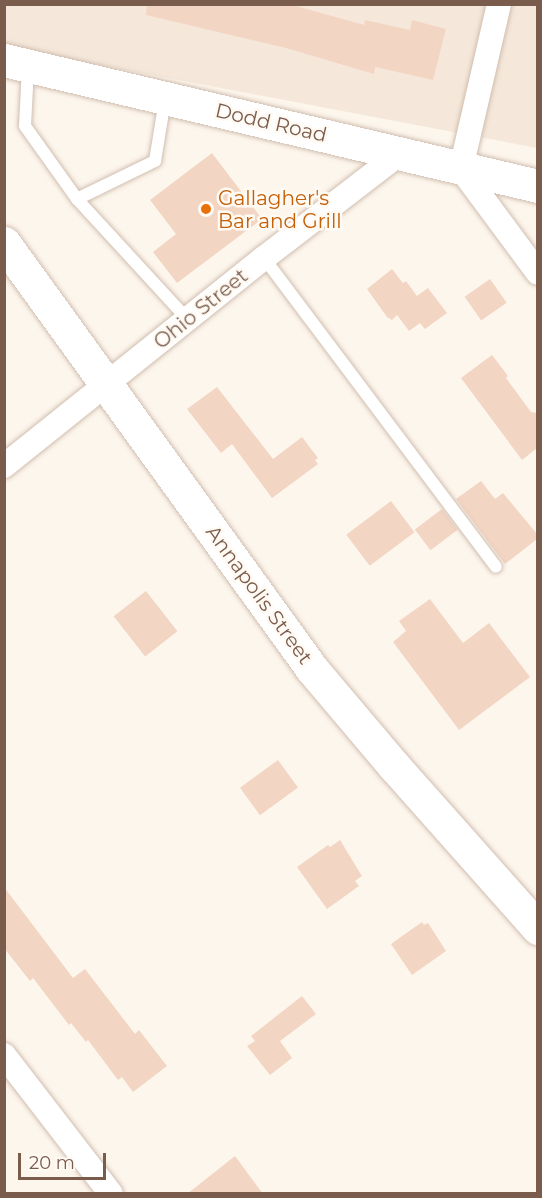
<!DOCTYPE html>
<html>
<head>
<meta charset="utf-8">
<style>
	body { margin:0 }
	#map { position:relative; width:542px; height:1198px; overflow:hidden; background:#fdf6ec; font-family:Montserrat,sans-serif }
	div>[style] { position:absolute }
	.residential>* { inset:0; background:#f5e8da }
	.building>* { inset:0; background:#f3d5c3; transform-origin:0 0 }
	.roads { filter:drop-shadow(0 0 2px #d1beb0) drop-shadow(0 0 2px #d1beb0) }
	.lane>* { height:12px; margin:-6px; padding:0 6px; transform-origin:6px; border-radius:6px; background:#fff }
	.street>* { height:24px; margin:-12px; padding:0 12px; transform-origin:12px; border-radius:12px; background:#fff }
	.secondary>* { height:33px; margin:-16.5px; padding:0 16.5px; transform-origin:16.5px; border-radius:16.5px; background:#fff }
	.dots>* { width:16px; height:16px; translate:-50% -50%; box-sizing:border-box; border:3px solid #fffaf3; border-radius:50% }
	span { translate:-50% -50%; white-space:nowrap; text-align:center; line-height:1.15; -webkit-text-stroke:5px #fffaf3; paint-order:stroke }
	.street-label { font-size:20px; color:#7a5c4d }
	.food-label { font-size:20px; color:#c56008 }
	.left { translate:0 -50%; text-align:left }
	.frame { position:absolute; inset:0; border:6px solid #7a5c4d; pointer-events:none }
	.scale { position:absolute; left:18px; top:1153px; width:88px; height:27px; box-sizing:border-box; border:3px solid #7a5c4d; border-top:0; padding-left:8px; font-size:18px; line-height:21px; white-space:nowrap; color:#7a5c4d; -webkit-text-stroke:4px #fffaf3; paint-order:stroke }
</style>
</head>
<body>
<div id="map">
	<div class="residential">
		<i style="clip-path:polygon(5px 5px,537px 5px,537px 148px,5px 47px)"></i>
	</div>
	<div class="building">
		<i style="clip-path:polygon(147px 4px,289px 4px,364px 25px,365px 20px,410px 30px,412px 20px,446px 29px,433px 80px,375px 67px,374px 74px,286px 48px,146px 15px)"></i>
		<i style="clip-path:polygon(212px 153px,262px 219px,177px 283px,153px 252px,176px 234px,150px 200px)"></i>
		<i style="clip-path:polygon(392px 269px,403px 283px,406px 281px,417px 296px,428px 288px,447px 313px,425px 329px,420px 323px,409px 331px,397px 315px,392px 320px,387px 317px,367px 289px)"></i>
		<i style="left:490px;top:279px;width:29px;height:31px;rotate:55deg"></i>
		<i style="clip-path:polygon(492px 355px,508px 376px,506px 378px,531px 412px,537px 413px,537px 448px,522px 460px,461px 378px)"></i>
		<i style="clip-path:polygon(217px 387px,273px 459px,302px 437px,318px 458px,315px 460px,318px 464px,272px 498px,232px 444px,221px 453px,187px 409px)"></i>
		<i style="clip-path:polygon(481px 481px,495px 499px,503px 493px,537px 534px,537px 539px,505px 564px,456px 499px)"></i>
		<i style="left:391px;top:501px;width:39px;height:56px;rotate:53deg"></i>
		<i style="left:442px;top:509px;width:26px;height:34px;rotate:53deg"></i>
		<i style="left:146px;top:591px;width:51px;height:41px;rotate:52deg"></i>
		<i style="clip-path:polygon(430px 599px,463px 643px,489px 623px,530px 677px,459px 730px,393px 642px,406px 631px,399px 621px)"></i>
		<i style="left:278px;top:760px;width:34px;height:47px;rotate:54deg"></i>
		<i style="clip-path:polygon(340px 840px,362px 876px,355px 881px,359px 886px,327px 909px,297px 867px,328px 845px,330px 847px)"></i>
		<i style="clip-path:polygon(4px 887px,73px 978px,85px 969px,135px 1034px,139px 1030px,167px 1066px,133px 1092px,122px 1077px,118px 1080px,88px 1040px,86px 1042px,71px 1023px,69px 1025px,33px 978px,30px 981px,4px 948px)"></i>
		<i style="clip-path:polygon(422px 922px,424px 925px,428px 923px,446px 951px,412px 975px,391px 944px)"></i>
		<i style="clip-path:polygon(302px 996px,316px 1014px,280px 1041px,292px 1058px,270px 1075px,247px 1046px,255px 1041px,251px 1036px)"></i>
		<i style="clip-path:polygon(235px 1156px,263px 1194px,187px 1194px)"></i>
	</div>
	<div class="roads">
		<div class="lane">
			<i style="left:28px;top:67px;width:59px;rotate:92.9deg"></i>
			<i style="left:25px;top:126px;width:90px;rotate:54.5deg"></i>
			<i style="left:77px;top:199px;width:166px;rotate:47.4deg"></i>
			<i style="left:77px;top:199px;width:87px;rotate:-26deg"></i>
			<i style="left:155px;top:161px;width:62px;rotate:-80.7deg"></i>
			<i style="left:264px;top:258px;width:386px;rotate:53.1deg"></i>
		</div>
		<div class="street">
			<i style="left:499px;top:4px;width:169px;rotate:103deg"></i>
			<i style="left:461px;top:169px;width:129px;rotate:53.5deg"></i>
			<i style="left:4px;top:466px;width:333px;rotate:-38.7deg"></i>
			<i style="left:264px;top:258px;width:170px;rotate:-37.6deg"></i>
			<i style="left:4px;top:1055px;width:175px;rotate:52.4deg"></i>
		</div>
		<div class="secondary">
			<i style="left:4px;top:60px;width:549px;rotate:13.28deg"></i>
			<i style="left:4px;top:243px;width:526px;rotate:54.13deg"></i>
			<i style="left:312px;top:669px;width:127px;rotate:49.8deg"></i>
			<i style="left:394px;top:766px;width:217px;rotate:48.4deg"></i>
		</div>
	</div>
	<div class="dots">
		<i style="left:206px;top:209px;background:#e8710a"></i>
	</div>
	<div class="street-label">
		<span style="left:271px;top:123px;rotate:13deg">Dodd Road</span>
		<span style="left:201px;top:309px;rotate:-39deg">Ohio Street</span>
		<span style="left:259px;top:595px;rotate:54deg">Annapolis Street</span>
	</div>
	<div class="food-label">
		<span class="left" style="left:218px;top:210px">Gallagher's<br>Bar and Grill</span>
	</div>
	<div class="frame"></div>
	<div class="scale">20 m</div>
</div>
</body>
</html>
